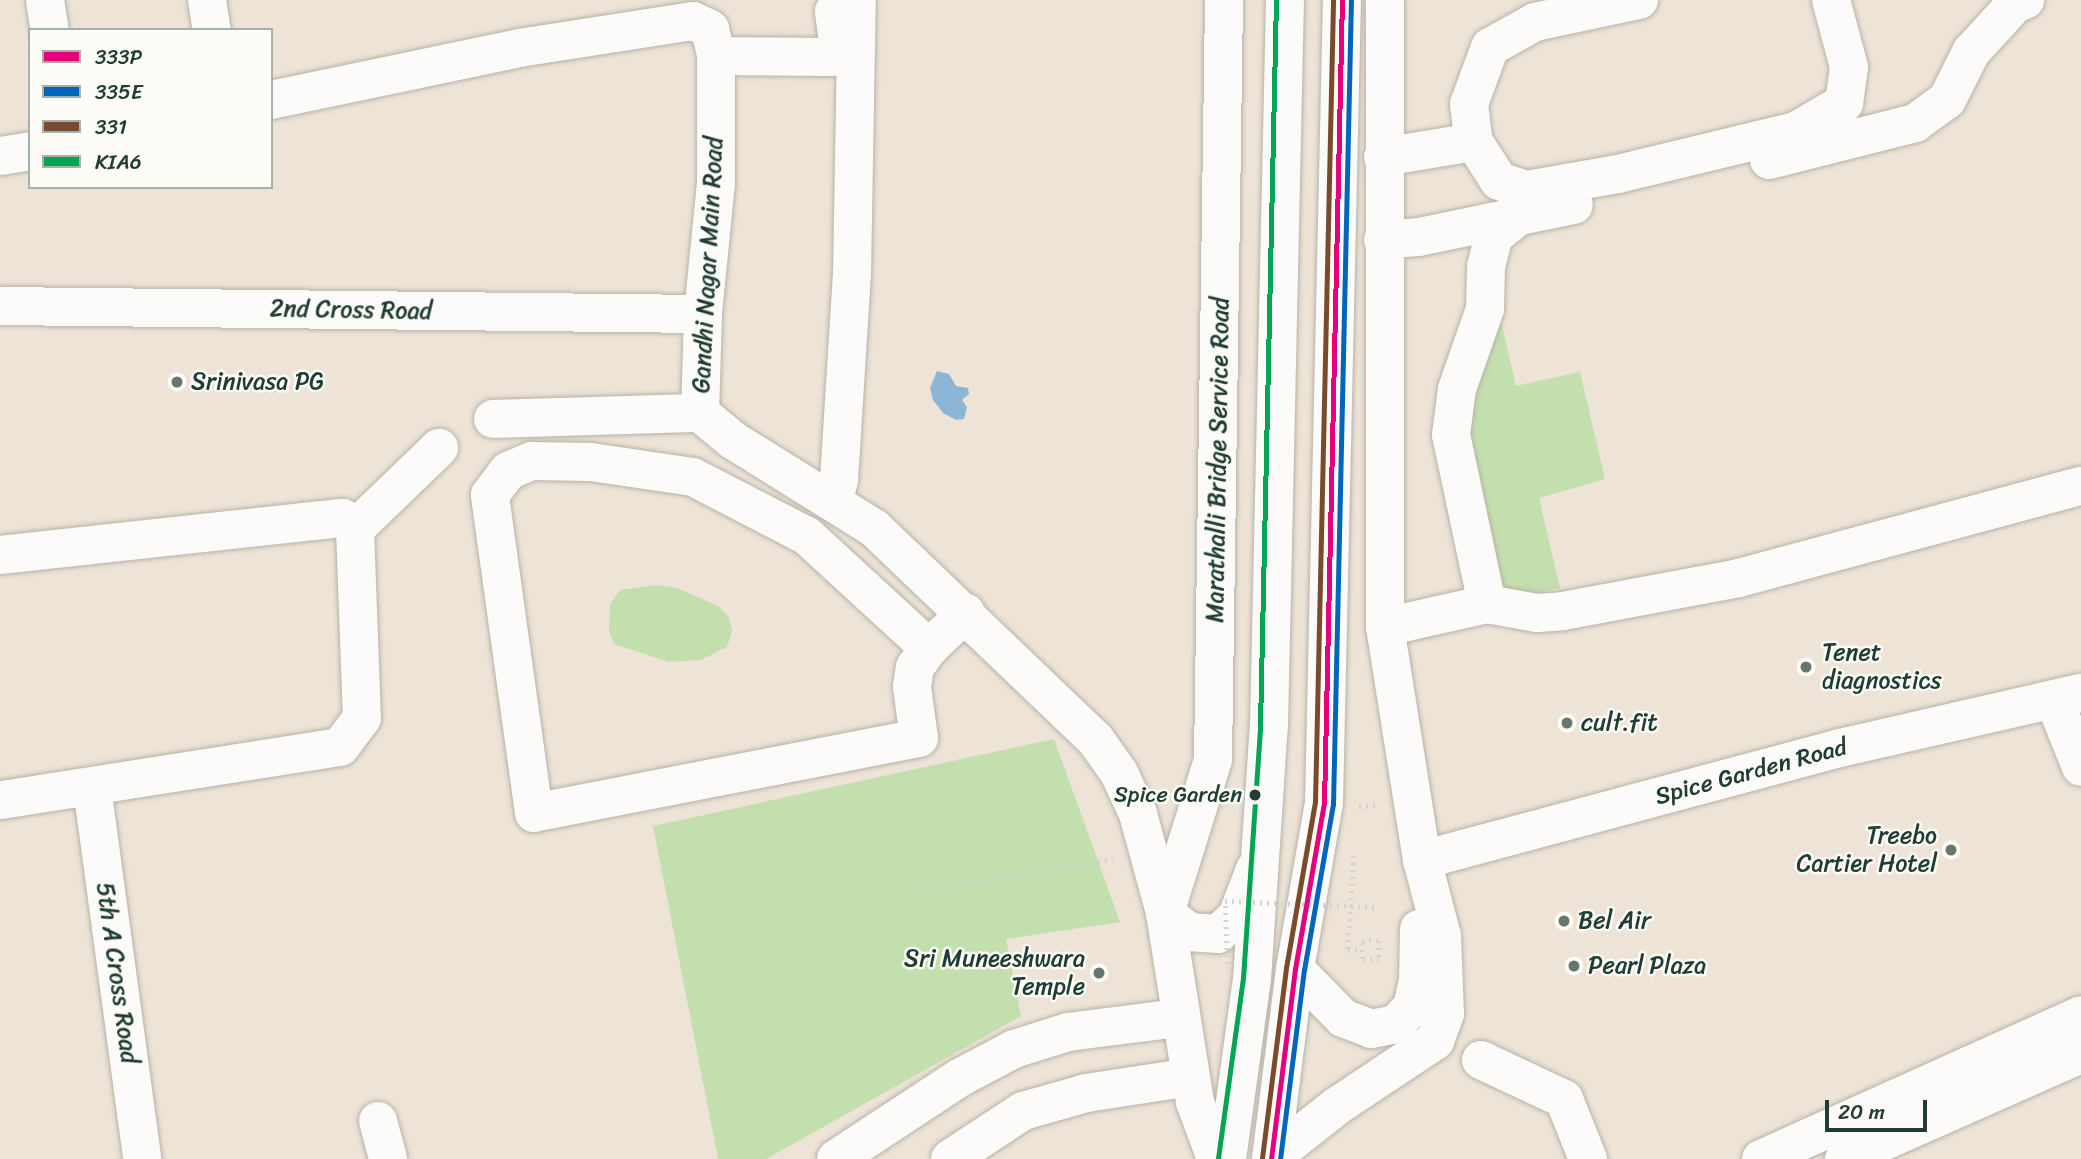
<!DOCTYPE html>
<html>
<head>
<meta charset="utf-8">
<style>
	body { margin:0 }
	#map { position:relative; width:2081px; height:1159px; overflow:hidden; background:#ede3d6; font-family:Sriracha,sans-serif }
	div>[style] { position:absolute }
	.green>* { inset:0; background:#c4dfae }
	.water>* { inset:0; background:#8cb6d5 }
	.path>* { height:4.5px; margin-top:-2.25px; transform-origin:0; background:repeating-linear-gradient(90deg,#d4d4cf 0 2px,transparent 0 7px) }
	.roads { filter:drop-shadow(0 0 2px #b6b3a9) drop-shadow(0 0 2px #b6b3a9) }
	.minor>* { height:38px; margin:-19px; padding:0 19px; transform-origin:19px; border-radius:19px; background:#fcfbf9 }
	.major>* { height:38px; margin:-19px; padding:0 19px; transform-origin:19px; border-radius:19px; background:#fcfbf9 }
	.path-bridge>* { height:4.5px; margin-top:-2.25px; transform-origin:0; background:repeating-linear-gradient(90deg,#d4d4cf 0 2px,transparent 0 7px) }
	.bus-1>* { height:5px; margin:-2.5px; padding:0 2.5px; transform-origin:2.5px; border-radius:2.5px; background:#e5007d }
	.bus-2>* { height:5px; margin:-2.5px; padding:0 2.5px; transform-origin:2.5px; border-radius:2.5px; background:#0065bd }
	.bus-3>* { height:5px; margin:-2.5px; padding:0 2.5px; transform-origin:2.5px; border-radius:2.5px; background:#7a4b2a }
	.bus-4>* { height:5px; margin:-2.5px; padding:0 2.5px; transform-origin:2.5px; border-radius:2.5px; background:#00a651 }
	.dots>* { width:19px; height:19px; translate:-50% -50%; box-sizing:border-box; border:4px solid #fdfcf7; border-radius:50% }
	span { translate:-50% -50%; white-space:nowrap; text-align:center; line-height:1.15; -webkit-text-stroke:5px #fdfcf7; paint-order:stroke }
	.bus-label { font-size:22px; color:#1f3d34 }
	.right { translate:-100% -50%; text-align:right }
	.street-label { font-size:24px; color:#1f3d34 }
	.poi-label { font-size:24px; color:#1f3d34 }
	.left { translate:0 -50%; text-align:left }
	.legend { position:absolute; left:28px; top:28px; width:245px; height:161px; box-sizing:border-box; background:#fdfcf7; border:2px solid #a4b0a9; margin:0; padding:9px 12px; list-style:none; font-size:21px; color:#1f3d34 }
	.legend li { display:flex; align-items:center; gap:14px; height:35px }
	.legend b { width:35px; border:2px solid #a4b0a9 }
	.scale { position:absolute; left:1825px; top:1100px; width:102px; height:32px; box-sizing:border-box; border:4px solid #1f3d34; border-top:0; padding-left:9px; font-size:21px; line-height:24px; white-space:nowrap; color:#1f3d34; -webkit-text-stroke:5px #fdfcf7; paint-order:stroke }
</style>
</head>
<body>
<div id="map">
	<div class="green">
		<i style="clip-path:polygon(1497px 304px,1516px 386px,1580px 372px,1605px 479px,1539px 498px,1560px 588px,1525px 596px,1507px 591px,1499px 577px,1465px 430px,1471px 397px,1492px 350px)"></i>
		<i style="clip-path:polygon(657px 585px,677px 588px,718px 606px,729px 617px,732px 631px,727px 647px,701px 660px,669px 662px,614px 644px,609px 631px,610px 604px,620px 590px)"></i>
		<i style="clip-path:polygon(1054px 739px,1120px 922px,1006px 939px,1021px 1016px,766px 1159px,718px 1159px,653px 826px)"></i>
	</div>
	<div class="water">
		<i style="clip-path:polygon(937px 371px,949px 374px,956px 386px,968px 388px,969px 394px,962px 400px,967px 407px,964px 419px,956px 420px,943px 413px,933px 400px,930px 388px)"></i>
	</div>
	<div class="path">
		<i style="left:1359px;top:806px;width:19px;rotate:-3deg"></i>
		<i style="left:1354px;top:856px;width:94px;rotate:93.7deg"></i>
		<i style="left:1348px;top:950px;width:14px;rotate:-4deg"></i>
		<i style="left:918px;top:890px;width:197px;rotate:-9deg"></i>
		<i style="left:1362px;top:941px;width:17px"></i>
		<i style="left:1379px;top:941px;width:19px;rotate:90deg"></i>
		<i style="left:1379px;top:960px;width:17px;rotate:-177deg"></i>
		<i style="left:1362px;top:959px;width:18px;rotate:-90deg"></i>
	</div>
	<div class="roads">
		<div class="minor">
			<i style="left:45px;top:0;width:30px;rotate:81deg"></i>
			<i style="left:207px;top:0;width:30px;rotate:81deg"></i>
			<i style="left:1639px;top:0;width:106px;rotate:168.1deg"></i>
			<i style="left:1535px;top:22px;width:51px;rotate:150.9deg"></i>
			<i style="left:1490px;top:47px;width:61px;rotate:110.2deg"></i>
			<i style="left:1469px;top:104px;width:38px;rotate:83deg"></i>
			<i style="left:1474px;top:142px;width:46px;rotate:57.3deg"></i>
			<i style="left:1499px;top:181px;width:29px;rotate:18deg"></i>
			<i style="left:1527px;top:190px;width:92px;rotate:-10deg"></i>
			<i style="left:1618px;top:174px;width:183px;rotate:-13.6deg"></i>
			<i style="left:1796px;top:131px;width:56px;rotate:-30.3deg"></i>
			<i style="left:1844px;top:103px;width:36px;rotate:-82deg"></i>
			<i style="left:1849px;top:67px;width:69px;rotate:-105deg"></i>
			<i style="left:716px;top:56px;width:116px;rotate:0.5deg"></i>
			<i style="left:832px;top:57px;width:11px;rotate:-52deg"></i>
			<i style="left:839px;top:48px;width:37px;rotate:-98deg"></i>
			<i style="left:271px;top:100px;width:253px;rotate:-11.8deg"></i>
			<i style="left:519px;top:48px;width:176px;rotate:-8.8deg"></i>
			<i style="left:693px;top:21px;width:19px;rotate:25deg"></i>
			<i style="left:710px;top:29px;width:28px;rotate:77deg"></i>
			<i style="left:716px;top:56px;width:127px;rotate:90deg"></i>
			<i style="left:716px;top:183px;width:132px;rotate:95.7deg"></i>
			<i style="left:703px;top:314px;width:99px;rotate:91.7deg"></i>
			<i style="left:700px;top:413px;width:44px;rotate:39.5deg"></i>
			<i style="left:734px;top:441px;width:165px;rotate:31.9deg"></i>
			<i style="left:874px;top:528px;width:306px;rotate:43.7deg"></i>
			<i style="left:1095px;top:739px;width:42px;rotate:54.8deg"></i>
			<i style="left:1119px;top:773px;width:45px;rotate:65.1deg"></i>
			<i style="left:1138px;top:814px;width:103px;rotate:74.7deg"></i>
			<i style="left:0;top:156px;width:30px;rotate:-9deg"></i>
			<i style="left:1383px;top:157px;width:92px;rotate:-9.4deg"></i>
			<i style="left:1769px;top:160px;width:151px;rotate:-14.2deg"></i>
			<i style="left:1915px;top:123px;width:39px;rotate:-36deg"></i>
			<i style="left:1947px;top:100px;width:54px;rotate:-63.4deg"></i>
			<i style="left:1971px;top:52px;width:65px;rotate:-47.5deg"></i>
			<i style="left:2015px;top:4px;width:11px;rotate:-22deg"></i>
			<i style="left:1383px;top:240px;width:36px;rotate:-5deg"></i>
			<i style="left:1419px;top:237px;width:158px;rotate:-11.7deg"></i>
			<i style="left:0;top:306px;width:703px;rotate:0.65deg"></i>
			<i style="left:493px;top:419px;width:207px;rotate:-1.7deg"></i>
			<i style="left:834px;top:500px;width:21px;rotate:-76deg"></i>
			<i style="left:839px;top:480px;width:206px;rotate:-86.4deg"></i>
			<i style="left:852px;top:274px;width:274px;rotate:-89deg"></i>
			<i style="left:355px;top:529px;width:117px;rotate:-44deg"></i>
			<i style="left:0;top:555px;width:345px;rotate:-6.2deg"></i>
			<i style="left:343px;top:518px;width:16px;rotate:43deg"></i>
			<i style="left:355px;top:529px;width:189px;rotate:87.9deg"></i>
			<i style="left:362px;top:718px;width:36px;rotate:127deg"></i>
			<i style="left:340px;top:747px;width:344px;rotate:171.1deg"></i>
			<i style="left:1487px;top:604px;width:173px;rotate:-102deg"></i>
			<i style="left:1451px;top:435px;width:46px;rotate:-82.6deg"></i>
			<i style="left:1457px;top:389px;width:85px;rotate:-70.7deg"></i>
			<i style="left:1485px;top:309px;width:42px;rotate:-88.6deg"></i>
			<i style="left:1486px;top:267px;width:32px;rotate:-76deg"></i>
			<i style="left:1494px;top:236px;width:28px;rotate:-39deg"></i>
			<i style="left:1385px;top:627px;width:105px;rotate:-12.7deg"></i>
			<i style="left:1487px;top:604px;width:51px;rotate:10.2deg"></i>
			<i style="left:1537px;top:613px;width:26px;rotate:-4deg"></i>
			<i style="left:1563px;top:611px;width:179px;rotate:-10.6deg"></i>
			<i style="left:1739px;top:578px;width:354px;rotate:-15.1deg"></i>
			<i style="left:929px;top:648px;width:24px;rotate:126deg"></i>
			<i style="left:915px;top:667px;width:20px;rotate:99deg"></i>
			<i style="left:912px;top:687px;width:51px;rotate:82.2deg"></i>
			<i style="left:919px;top:738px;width:392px;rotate:169deg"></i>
			<i style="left:534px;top:813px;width:321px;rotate:-97.9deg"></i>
			<i style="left:490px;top:495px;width:30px;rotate:-53deg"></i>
			<i style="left:508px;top:471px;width:26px;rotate:-23deg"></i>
			<i style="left:532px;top:461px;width:59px;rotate:1deg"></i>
			<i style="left:591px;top:462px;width:103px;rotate:8.4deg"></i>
			<i style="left:693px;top:477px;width:128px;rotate:27.4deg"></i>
			<i style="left:807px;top:536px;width:166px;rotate:42.6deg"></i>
			<i style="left:929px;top:648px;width:51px;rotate:-43.4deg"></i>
			<i style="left:2054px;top:700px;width:72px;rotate:68.1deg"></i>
			<i style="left:92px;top:787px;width:375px;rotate:82.3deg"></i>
			<i style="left:1422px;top:860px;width:433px;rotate:-15deg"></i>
			<i style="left:1840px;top:748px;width:247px;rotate:-12.9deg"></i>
			<i style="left:1165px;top:913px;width:31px;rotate:38deg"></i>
			<i style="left:1189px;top:932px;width:29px;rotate:4deg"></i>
			<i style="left:1218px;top:934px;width:26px;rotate:-43deg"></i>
			<i style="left:1237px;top:916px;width:50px;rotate:-69deg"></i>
			<i style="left:1295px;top:969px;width:69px;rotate:45.6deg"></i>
			<i style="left:1343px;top:1018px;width:30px;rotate:21deg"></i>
			<i style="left:1371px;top:1029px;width:25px;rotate:-11deg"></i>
			<i style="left:1396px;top:1024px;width:23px;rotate:-47deg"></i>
			<i style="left:1412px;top:1007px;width:27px;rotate:-77deg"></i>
			<i style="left:1418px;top:981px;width:52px;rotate:-88.9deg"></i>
			<i style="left:1481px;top:1060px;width:92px;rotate:25.2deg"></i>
			<i style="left:1564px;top:1099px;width:65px;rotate:68.2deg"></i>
			<i style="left:378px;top:1121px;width:39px;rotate:75deg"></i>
			<i style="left:1271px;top:1158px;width:84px;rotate:-38.2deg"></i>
			<i style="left:1337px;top:1106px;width:118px;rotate:-33.6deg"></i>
			<i style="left:1435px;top:1041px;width:29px;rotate:-70deg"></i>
			<i style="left:1445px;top:1014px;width:78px;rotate:-92.2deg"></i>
			<i style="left:1442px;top:936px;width:79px;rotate:-104.7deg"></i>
			<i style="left:1422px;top:860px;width:236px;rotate:-99deg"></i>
			<i style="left:1385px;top:627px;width:627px;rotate:-90deg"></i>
			<i style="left:836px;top:1159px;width:149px;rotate:-33.3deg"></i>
			<i style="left:961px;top:1077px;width:60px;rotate:-27.8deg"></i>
			<i style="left:1014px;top:1049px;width:57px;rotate:-17.5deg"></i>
			<i style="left:1068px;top:1032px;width:112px;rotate:-7.2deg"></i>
			<i style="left:950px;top:1159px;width:87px;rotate:-33.3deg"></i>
			<i style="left:1023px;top:1111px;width:66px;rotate:-15.9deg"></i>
			<i style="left:1086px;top:1093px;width:106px;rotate:-8.7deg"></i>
			<i style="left:1216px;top:1159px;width:61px;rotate:-110.2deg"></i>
			<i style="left:1195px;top:1102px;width:191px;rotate:-99deg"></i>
			<i style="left:1165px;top:913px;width:160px;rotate:-72.6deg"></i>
			<i style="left:1213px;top:760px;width:760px;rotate:-89.17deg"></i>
			<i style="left:1761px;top:1159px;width:351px;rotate:-24.2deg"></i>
			<i style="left:1844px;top:1159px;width:259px;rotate:-23.9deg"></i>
		</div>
		<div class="major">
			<i style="left:1227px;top:1159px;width:182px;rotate:-82.1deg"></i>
			<i style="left:1252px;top:979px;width:254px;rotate:-86.2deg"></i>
			<i style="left:1269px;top:726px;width:726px;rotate:-88.74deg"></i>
			<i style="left:1271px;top:1159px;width:192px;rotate:-82.8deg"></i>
			<i style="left:1295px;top:969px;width:169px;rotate:-80.1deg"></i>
			<i style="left:1324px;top:803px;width:803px;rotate:-88.72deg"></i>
		</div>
	</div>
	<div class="path-bridge">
		<i style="left:1227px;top:964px;width:63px;rotate:-91.8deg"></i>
		<i style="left:1225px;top:901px;width:151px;rotate:2.3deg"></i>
	</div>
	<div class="bus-1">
		<i style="left:1271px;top:1159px;width:192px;rotate:-82.8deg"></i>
		<i style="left:1295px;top:969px;width:169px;rotate:-80.1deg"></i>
		<i style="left:1324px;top:803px;width:803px;rotate:-88.72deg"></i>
	</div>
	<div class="bus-2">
		<i style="left:1280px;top:1159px;width:191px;rotate:-82.8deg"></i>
		<i style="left:1304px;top:970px;width:169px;rotate:-80.1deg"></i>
		<i style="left:1333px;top:804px;width:804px;rotate:-88.72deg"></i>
	</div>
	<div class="bus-3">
		<i style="left:1262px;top:1158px;width:192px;rotate:-82.8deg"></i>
		<i style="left:1286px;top:968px;width:169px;rotate:-80.1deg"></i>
		<i style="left:1315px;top:802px;width:802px;rotate:-88.71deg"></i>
	</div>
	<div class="bus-4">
		<i style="left:1218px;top:1158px;width:182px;rotate:-82.1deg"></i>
		<i style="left:1243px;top:978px;width:253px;rotate:-86.1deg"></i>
		<i style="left:1260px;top:726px;width:726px;rotate:-88.74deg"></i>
	</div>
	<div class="dots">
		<i style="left:177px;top:382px;background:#67776d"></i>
		<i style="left:1806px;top:667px;background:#67776d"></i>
		<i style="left:1567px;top:723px;background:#67776d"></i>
		<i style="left:1255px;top:795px;background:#1f3d34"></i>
		<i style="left:1951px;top:850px;background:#67776d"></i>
		<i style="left:1564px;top:921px;background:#67776d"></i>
		<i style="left:1574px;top:966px;background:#67776d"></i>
		<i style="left:1099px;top:973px;background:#67776d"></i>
	</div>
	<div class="bus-label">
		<span class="right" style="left:1242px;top:795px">Spice Garden</span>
	</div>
	<div class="street-label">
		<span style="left:708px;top:265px;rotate:-87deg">Gandhi Nagar Main Road</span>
		<span style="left:351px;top:310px;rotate:1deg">2nd Cross Road</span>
		<span style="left:1218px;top:460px;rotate:-89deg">Marathalli Bridge Service Road</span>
		<span style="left:1751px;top:772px;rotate:-15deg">Spice Garden Road</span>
		<span style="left:117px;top:973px;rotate:82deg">5th A Cross Road</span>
	</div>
	<div class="poi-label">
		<span class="left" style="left:191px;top:382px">Srinivasa PG</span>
		<span class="left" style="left:1822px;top:667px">Tenet<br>diagnostics</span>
		<span class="left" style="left:1581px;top:723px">cult.fit</span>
		<span class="right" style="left:1937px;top:850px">Treebo<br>Cartier Hotel</span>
		<span class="left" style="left:1578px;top:921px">Bel Air</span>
		<span class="right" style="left:1085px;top:973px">Sri Muneeshwara<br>Temple</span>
		<span class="left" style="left:1588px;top:966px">Pearl Plaza</span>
	</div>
	<ul class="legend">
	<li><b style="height:9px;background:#e5007d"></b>333P</li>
	<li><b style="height:9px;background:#0065bd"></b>335E</li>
	<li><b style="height:9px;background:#7a4b2a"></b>331</li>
	<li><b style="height:9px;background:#00a651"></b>KIA6</li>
	</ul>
	<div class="scale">20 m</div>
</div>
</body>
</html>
